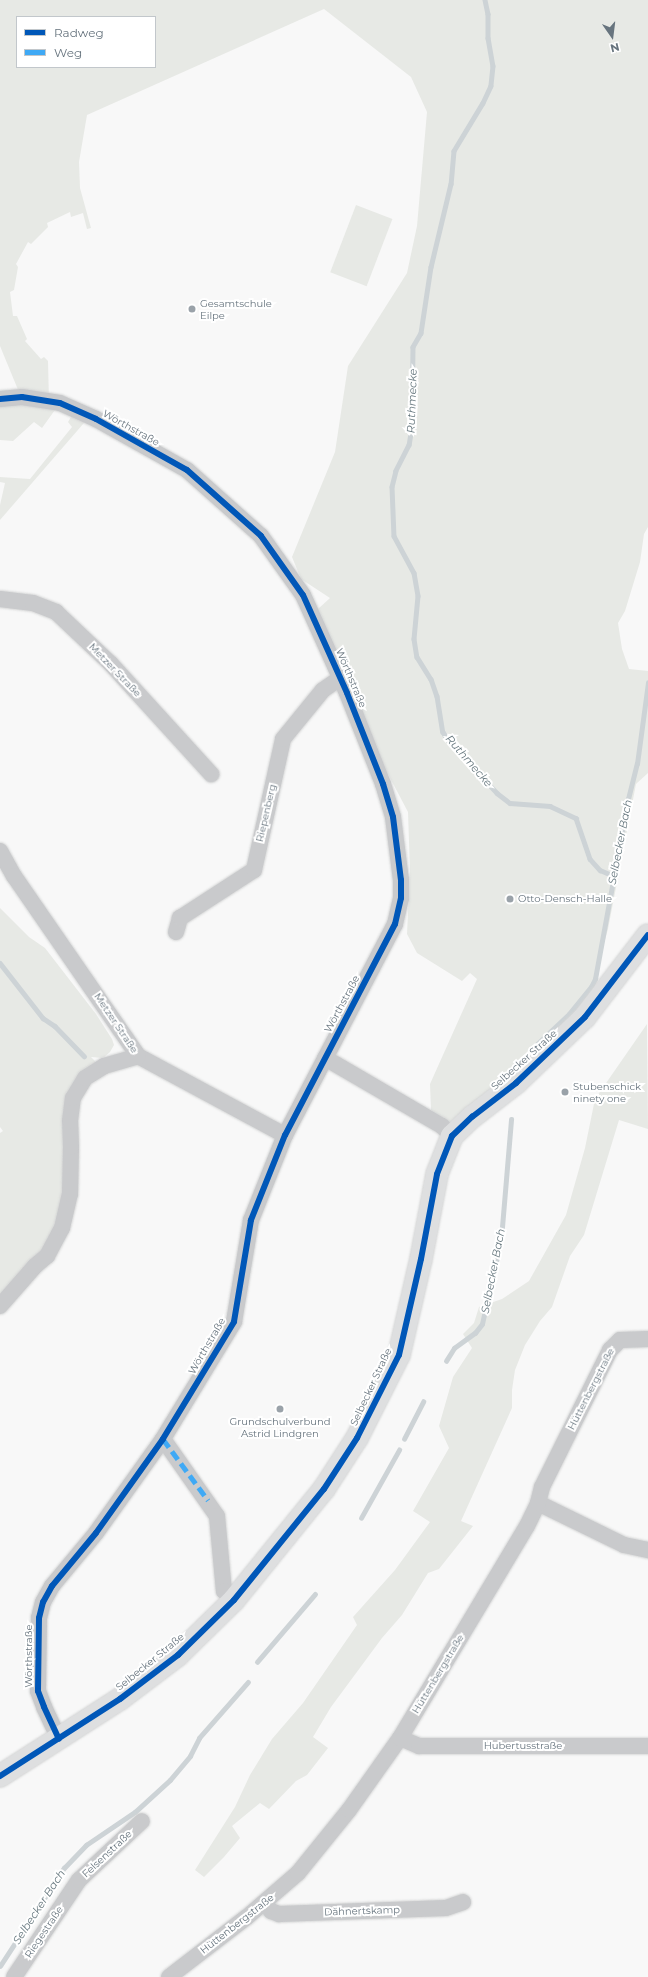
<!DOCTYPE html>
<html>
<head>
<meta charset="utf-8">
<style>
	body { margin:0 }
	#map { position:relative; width:648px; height:1977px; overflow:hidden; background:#f8f8f8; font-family:Montserrat,sans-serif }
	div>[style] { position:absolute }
	.green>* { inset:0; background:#e7e9e5; transform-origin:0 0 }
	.stream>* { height:4.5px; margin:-2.25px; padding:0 2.25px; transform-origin:2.25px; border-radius:2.25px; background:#cdd3d6 }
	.roads { filter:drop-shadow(0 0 1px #d4d5d5) drop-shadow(0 0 1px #d4d5d5) }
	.minor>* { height:16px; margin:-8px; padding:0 8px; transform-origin:8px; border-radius:8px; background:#c9cacc }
	.secondary>* { height:22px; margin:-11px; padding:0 11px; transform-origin:11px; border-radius:11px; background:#dedfe0 }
	.quiet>* { height:5px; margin-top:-2.5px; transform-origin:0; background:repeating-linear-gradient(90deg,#3fa9f5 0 10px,transparent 0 15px) }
	.cycleway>* { height:6px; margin:-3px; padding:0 3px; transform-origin:3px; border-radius:3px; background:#0057b8 }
	.dots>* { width:11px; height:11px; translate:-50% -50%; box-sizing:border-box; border:2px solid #fff; border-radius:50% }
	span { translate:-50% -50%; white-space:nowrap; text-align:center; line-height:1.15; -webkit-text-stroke:4px #fff; paint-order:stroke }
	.poi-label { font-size:10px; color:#67747e }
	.left { translate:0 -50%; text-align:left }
	.street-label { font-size:10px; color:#67747e }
	.water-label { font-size:11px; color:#67787f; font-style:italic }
	.legend { position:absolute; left:16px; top:16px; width:140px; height:52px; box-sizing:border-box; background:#fff; border:1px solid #c2c7cb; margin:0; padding:5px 7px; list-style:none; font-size:12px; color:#67747e }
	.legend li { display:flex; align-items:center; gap:8px; height:20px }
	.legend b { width:20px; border:1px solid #c2c7cb }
	.north { position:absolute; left:592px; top:16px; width:40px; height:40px; -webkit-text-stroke:3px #fff; paint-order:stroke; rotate:166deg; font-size:11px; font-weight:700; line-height:16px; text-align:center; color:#67747e }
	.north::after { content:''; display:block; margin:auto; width:14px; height:18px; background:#67747e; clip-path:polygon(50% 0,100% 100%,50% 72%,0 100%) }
</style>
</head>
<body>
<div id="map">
	<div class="green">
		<i style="clip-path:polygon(evenodd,0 0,648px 0,648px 527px,644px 534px,640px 562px,625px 611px,618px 623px,622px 649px,629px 669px,648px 671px,648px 773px,636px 784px,608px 929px,587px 1004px,452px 1129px,431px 1110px,430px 1084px,477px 979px,470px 973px,462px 981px,417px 953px,407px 934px,410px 871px,408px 812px,378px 755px,318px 609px,330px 598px,301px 579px,292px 557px,335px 452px,348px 366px,407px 273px,417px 226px,427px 112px,411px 77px,324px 9px,87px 115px,79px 162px,80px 188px,91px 228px,87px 229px,83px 213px,71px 217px,70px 212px,47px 223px,48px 227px,31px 244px,28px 242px,16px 264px,18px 267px,14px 290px,10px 292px,13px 316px,17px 316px,27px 339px,25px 341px,41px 359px,44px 357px,48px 361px,49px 401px,60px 403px,42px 428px,34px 422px,13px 441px,0 440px,0 399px,21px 397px,0 346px,0 0,17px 17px,155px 17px,155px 67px,17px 67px,17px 17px)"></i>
		<i style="left:356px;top:205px;width:39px;height:72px;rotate:21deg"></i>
		<i style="clip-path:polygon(76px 409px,90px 416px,0 520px,0 505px,5px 483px,0 482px,0 477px,30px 479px,72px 427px,68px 422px)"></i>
		<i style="clip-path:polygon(0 908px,29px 937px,45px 948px,96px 1014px,112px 1039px,114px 1045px,110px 1052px,103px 1058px,91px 1057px,102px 1068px,73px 1098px,62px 1228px,0 1301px,0 1133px,3px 1131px,0 1127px)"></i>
		<i style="clip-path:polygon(647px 1024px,648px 1129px,619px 1120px,584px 1235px,570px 1256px,552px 1307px,540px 1321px,525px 1345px,515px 1370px,512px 1390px,512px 1408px,461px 1521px,473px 1526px,439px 1569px,428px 1573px,402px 1615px,382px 1638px,331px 1707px,313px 1737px,328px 1748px,307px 1775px,296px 1781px,269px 1809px,260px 1803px,232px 1826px,240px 1838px,224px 1857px,204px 1877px,195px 1870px,235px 1807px,250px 1775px,272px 1739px,303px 1703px,357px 1625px,353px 1617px,395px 1570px,430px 1522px,413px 1511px,449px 1448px,439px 1426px,453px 1377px,472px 1348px,463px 1334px,474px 1323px,479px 1307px,502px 1299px,529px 1281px,566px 1215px,585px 1148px,595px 1099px)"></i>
	</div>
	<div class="stream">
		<i style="left:485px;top:0;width:14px;rotate:78deg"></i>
		<i style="left:488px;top:14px;width:24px;rotate:90deg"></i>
		<i style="left:488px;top:38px;width:28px;rotate:80deg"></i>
		<i style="left:493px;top:66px;width:20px;rotate:96deg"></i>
		<i style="left:491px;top:86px;width:19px;rotate:115deg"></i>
		<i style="left:483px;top:103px;width:56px;rotate:121.1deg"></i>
		<i style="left:454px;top:151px;width:33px;rotate:95deg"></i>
		<i style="left:451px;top:184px;width:85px;rotate:103.5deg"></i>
		<i style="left:431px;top:267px;width:67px;rotate:98.6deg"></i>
		<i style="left:421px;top:333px;width:16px;rotate:120deg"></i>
		<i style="left:413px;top:347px;width:80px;rotate:90.7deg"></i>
		<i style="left:412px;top:427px;width:18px;rotate:99deg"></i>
		<i style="left:409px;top:445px;width:29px;rotate:117deg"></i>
		<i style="left:396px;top:471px;width:16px;rotate:104deg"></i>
		<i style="left:392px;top:487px;width:49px;rotate:87.7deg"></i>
		<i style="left:394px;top:536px;width:42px;rotate:61.6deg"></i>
		<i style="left:414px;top:573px;width:23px;rotate:80deg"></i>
		<i style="left:418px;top:596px;width:43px;rotate:95.3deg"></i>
		<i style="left:414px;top:639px;width:18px;rotate:81deg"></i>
		<i style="left:417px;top:657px;width:26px;rotate:58deg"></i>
		<i style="left:431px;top:679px;width:18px;rotate:71deg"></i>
		<i style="left:437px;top:696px;width:36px;rotate:81deg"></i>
		<i style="left:443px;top:732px;width:9px;rotate:58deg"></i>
		<i style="left:448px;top:740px;width:72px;rotate:47.2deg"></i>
		<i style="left:497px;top:793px;width:16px;rotate:38deg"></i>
		<i style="left:510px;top:803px;width:40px;rotate:4.3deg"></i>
		<i style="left:550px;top:806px;width:29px;rotate:25deg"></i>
		<i style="left:576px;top:818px;width:43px;rotate:71.1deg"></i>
		<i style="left:590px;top:859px;width:15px;rotate:48deg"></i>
		<i style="left:600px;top:870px;width:15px;rotate:23deg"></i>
		<i style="left:0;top:963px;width:70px;rotate:52deg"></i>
		<i style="left:43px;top:1018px;width:14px;rotate:34deg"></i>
		<i style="left:55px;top:1026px;width:42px;rotate:46deg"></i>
		<i style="left:532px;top:1049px;width:51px;rotate:-43.4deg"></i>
		<i style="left:569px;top:1014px;width:35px;rotate:-51deg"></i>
		<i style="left:591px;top:987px;width:9px;rotate:-63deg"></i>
		<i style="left:595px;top:979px;width:183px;rotate:-79.6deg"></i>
		<i style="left:628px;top:799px;width:36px;rotate:-76deg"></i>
		<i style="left:637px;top:764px;width:82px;rotate:-82.3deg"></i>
		<i style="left:446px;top:1361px;width:15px;rotate:-58deg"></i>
		<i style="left:454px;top:1348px;width:26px;rotate:-36deg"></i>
		<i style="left:475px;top:1333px;width:11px;rotate:-52deg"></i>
		<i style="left:482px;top:1324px;width:87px;rotate:-77.4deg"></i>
		<i style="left:501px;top:1239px;width:120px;rotate:-85.2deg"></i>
		<i style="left:404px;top:1439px;width:42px;rotate:-62.8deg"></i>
		<i style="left:361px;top:1518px;width:78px;rotate:-60.8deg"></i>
		<i style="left:257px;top:1662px;width:89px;rotate:-49.5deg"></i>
		<i style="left:0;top:1966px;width:117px;rotate:-56.9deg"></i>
		<i style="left:64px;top:1868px;width:32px;rotate:-46deg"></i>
		<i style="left:86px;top:1845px;width:59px;rotate:-34deg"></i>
		<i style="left:135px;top:1812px;width:47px;rotate:-42.4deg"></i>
		<i style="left:170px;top:1780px;width:31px;rotate:-50deg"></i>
		<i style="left:190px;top:1756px;width:20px;rotate:-63deg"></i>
		<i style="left:199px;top:1738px;width:74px;rotate:-48.8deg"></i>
	</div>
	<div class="roads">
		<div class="minor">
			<i style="left:0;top:399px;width:22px;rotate:-5deg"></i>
			<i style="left:22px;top:397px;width:38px;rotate:9deg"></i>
			<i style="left:60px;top:403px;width:39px;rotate:24deg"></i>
			<i style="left:96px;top:419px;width:104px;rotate:29.3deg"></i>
			<i style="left:187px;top:470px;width:99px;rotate:41.7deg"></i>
			<i style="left:261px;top:536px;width:72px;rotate:54.6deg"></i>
			<i style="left:303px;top:595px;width:107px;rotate:65.8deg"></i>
			<i style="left:347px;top:693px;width:98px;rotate:68.4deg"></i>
			<i style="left:383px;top:784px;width:34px;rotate:73deg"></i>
			<i style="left:393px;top:817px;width:64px;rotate:82.8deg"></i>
			<i style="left:401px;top:880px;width:18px;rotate:90deg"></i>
			<i style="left:401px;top:898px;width:27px;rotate:103deg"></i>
			<i style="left:395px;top:924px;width:238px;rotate:117.5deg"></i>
			<i style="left:285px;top:1135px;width:92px;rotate:111.8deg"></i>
			<i style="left:251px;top:1220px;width:103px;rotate:99.5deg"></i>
			<i style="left:234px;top:1322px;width:137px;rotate:121.3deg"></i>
			<i style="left:163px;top:1439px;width:115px;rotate:125.5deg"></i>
			<i style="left:96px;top:1533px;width:69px;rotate:129.7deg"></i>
			<i style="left:52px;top:1586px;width:18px;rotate:119deg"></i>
			<i style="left:43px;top:1602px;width:16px;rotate:104deg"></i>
			<i style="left:39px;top:1618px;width:73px;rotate:90.8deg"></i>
			<i style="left:38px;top:1691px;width:17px;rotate:69deg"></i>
			<i style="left:44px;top:1707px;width:35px;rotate:65deg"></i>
			<i style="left:0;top:599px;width:33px;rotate:7deg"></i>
			<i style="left:33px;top:603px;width:25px;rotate:21deg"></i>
			<i style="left:56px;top:612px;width:76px;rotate:43.4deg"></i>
			<i style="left:111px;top:664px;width:149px;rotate:47.7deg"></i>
			<i style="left:0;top:851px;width:29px;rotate:61deg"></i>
			<i style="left:14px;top:876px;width:219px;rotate:55.4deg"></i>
			<i style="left:138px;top:1056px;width:167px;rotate:28.3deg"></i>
			<i style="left:176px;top:932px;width:15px;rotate:-74deg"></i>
			<i style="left:180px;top:918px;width:88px;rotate:-33deg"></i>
			<i style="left:254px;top:870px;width:134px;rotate:-77.5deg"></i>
			<i style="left:283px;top:739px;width:63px;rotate:-50.8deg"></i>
			<i style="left:323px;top:690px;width:21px;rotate:-35deg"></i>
			<i style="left:325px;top:1058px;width:135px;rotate:30.2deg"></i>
			<i style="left:442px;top:1126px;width:14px;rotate:45deg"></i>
			<i style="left:0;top:1306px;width:53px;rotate:-48.8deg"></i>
			<i style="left:35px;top:1266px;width:16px;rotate:-40deg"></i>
			<i style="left:47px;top:1256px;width:32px;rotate:-62deg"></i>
			<i style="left:62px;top:1228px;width:35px;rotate:-77deg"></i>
			<i style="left:70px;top:1194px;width:47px;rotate:-88.8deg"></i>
			<i style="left:71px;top:1147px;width:26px;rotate:-92deg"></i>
			<i style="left:70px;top:1121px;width:23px;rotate:-83deg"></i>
			<i style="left:73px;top:1098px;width:23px;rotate:-59deg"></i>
			<i style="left:85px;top:1078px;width:22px;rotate:-32deg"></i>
			<i style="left:104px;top:1066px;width:35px;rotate:-16deg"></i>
			<i style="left:163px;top:1439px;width:94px;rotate:55deg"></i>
			<i style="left:217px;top:1516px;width:75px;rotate:84.7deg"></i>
			<i style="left:224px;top:1591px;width:13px;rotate:42deg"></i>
			<i style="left:538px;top:1503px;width:96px;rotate:26deg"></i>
			<i style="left:624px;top:1545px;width:25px;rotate:12deg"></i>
			<i style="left:400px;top:1738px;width:21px;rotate:23deg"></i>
			<i style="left:419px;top:1746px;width:229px"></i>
			<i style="left:265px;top:1903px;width:10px;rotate:53deg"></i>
			<i style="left:271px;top:1911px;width:9px;rotate:21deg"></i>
			<i style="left:279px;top:1914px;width:167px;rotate:-2.1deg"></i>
			<i style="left:446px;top:1908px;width:18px;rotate:-19deg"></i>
			<i style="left:14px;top:1977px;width:117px;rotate:-56.2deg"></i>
			<i style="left:79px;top:1880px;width:86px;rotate:-43.1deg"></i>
			<i style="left:169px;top:1977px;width:98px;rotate:-37.6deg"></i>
			<i style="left:247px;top:1917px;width:67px;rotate:-40.8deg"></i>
			<i style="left:298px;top:1873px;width:81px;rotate:-51deg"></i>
			<i style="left:349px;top:1810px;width:88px;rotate:-54.7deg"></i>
			<i style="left:400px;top:1738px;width:247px;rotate:-59.1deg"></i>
			<i style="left:527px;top:1526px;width:25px;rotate:-64deg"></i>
			<i style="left:538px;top:1503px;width:16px;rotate:-76deg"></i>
			<i style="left:542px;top:1487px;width:153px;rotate:-63.6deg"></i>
			<i style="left:610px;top:1350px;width:14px;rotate:-45deg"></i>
			<i style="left:620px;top:1340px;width:28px;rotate:-2deg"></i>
		</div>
		<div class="secondary">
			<i style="left:0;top:1776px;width:143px;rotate:-32.7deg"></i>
			<i style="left:120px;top:1699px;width:73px;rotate:-37.2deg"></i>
			<i style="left:178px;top:1655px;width:78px;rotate:-44.5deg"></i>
			<i style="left:234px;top:1600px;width:143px;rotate:-51deg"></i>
			<i style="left:324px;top:1489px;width:61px;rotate:-57.1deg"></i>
			<i style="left:357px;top:1438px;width:93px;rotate:-63.2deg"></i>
			<i style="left:399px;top:1355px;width:98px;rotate:-77.1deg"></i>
			<i style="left:421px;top:1259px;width:86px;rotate:-79.3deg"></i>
			<i style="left:437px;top:1174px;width:41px;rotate:-68.5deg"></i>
			<i style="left:452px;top:1136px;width:28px;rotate:-44deg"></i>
			<i style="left:472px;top:1117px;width:56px;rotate:-37.7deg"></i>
			<i style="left:516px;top:1083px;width:95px;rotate:-43.7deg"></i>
			<i style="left:585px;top:1017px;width:103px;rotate:-52.5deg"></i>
		</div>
	</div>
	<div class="quiet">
		<i style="left:163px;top:1439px;width:76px;rotate:53.6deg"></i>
	</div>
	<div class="cycleway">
		<i style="left:0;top:399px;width:22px;rotate:-5deg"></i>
		<i style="left:22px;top:397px;width:38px;rotate:9deg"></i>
		<i style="left:60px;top:403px;width:39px;rotate:24deg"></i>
		<i style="left:96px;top:419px;width:104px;rotate:29.3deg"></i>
		<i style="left:187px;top:470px;width:99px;rotate:41.7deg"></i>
		<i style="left:261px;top:536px;width:72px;rotate:54.6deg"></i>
		<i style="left:303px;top:595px;width:107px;rotate:65.8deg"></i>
		<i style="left:347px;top:693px;width:98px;rotate:68.4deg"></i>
		<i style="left:383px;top:784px;width:34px;rotate:73deg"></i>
		<i style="left:393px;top:817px;width:64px;rotate:82.8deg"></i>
		<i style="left:401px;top:880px;width:18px;rotate:90deg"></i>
		<i style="left:401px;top:898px;width:27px;rotate:103deg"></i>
		<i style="left:395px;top:924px;width:238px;rotate:117.5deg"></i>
		<i style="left:285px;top:1135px;width:92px;rotate:111.8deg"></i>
		<i style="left:251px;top:1220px;width:103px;rotate:99.5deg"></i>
		<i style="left:234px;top:1322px;width:137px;rotate:121.3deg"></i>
		<i style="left:163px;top:1439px;width:115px;rotate:125.5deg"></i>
		<i style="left:96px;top:1533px;width:69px;rotate:129.7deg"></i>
		<i style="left:52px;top:1586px;width:18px;rotate:119deg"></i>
		<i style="left:43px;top:1602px;width:16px;rotate:104deg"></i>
		<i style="left:39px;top:1618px;width:73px;rotate:90.8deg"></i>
		<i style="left:38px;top:1691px;width:17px;rotate:69deg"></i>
		<i style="left:44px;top:1707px;width:35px;rotate:65deg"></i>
		<i style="left:0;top:1776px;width:143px;rotate:-32.7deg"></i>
		<i style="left:120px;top:1699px;width:73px;rotate:-37.2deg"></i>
		<i style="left:178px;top:1655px;width:78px;rotate:-44.5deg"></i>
		<i style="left:234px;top:1600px;width:143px;rotate:-51deg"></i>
		<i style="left:324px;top:1489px;width:61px;rotate:-57.1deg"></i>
		<i style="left:357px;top:1438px;width:93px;rotate:-63.2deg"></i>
		<i style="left:399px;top:1355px;width:98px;rotate:-77.1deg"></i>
		<i style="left:421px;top:1259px;width:86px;rotate:-79.3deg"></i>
		<i style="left:437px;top:1174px;width:41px;rotate:-68.5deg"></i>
		<i style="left:452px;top:1136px;width:28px;rotate:-44deg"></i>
		<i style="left:472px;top:1117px;width:56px;rotate:-37.7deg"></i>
		<i style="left:516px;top:1083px;width:95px;rotate:-43.7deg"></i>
		<i style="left:585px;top:1017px;width:103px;rotate:-52.5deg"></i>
	</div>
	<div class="dots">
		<i style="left:192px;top:309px;background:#9aa2a9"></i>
		<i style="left:510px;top:899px;background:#9aa2a9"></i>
		<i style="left:565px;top:1092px;background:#9aa2a9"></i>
		<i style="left:280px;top:1409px;background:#9aa2a9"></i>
	</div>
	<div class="poi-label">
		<span class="left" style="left:200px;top:309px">Gesamtschule<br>Eilpe</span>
		<span class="left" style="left:518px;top:899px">Otto-Densch-Halle</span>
		<span class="left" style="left:573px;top:1092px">Stubenschick<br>ninety one</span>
		<span style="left:280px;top:1427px">Grundschulverbund<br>Astrid Lindgren</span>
	</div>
	<div class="street-label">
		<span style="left:131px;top:428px;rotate:29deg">Wörthstraße</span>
		<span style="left:115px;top:670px;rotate:46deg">Metzer Straße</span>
		<span style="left:351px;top:678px;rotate:67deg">Wörthstraße</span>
		<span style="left:266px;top:813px;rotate:-77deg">Riepenberg</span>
		<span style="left:342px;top:1004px;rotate:-62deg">Wörthstraße</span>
		<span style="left:116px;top:1023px;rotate:56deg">Metzer Straße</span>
		<span style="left:524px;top:1060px;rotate:-42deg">Selbecker Straße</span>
		<span style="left:207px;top:1346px;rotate:-60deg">Wörthstraße</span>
		<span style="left:371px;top:1387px;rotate:-65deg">Selbecker Straße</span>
		<span style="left:591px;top:1389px;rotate:-63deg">Hüttenbergstraße</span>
		<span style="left:29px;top:1656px;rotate:-90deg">Wörthstraße</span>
		<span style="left:150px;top:1662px;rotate:-39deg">Selbecker Straße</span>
		<span style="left:438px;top:1674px;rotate:-59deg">Hüttenbergstraße</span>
		<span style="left:523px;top:1746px">Hubertusstraße</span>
		<span style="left:107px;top:1854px;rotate:-43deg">Felsenstraße</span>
		<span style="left:362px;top:1911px;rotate:-2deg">Dähnertskamp</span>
		<span style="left:237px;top:1924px;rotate:-38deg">Hüttenbergstraße</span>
		<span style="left:44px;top:1932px;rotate:-56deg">Riegestraße</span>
	</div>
	<div class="water-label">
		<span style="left:412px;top:401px;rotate:-88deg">Ruthmecke</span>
		<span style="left:469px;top:761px;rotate:49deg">Ruthmecke</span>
		<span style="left:620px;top:842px;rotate:-79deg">Selbecker Bach</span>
		<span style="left:493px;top:1271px;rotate:-79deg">Selbecker Bach</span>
		<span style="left:39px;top:1907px;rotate:-57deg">Selbecker Bach</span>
	</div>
	<ul class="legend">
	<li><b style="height:5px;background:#0057b8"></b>Radweg</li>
	<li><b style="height:5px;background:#3fa9f5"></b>Weg</li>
	</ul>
	<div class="north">N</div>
</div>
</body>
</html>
